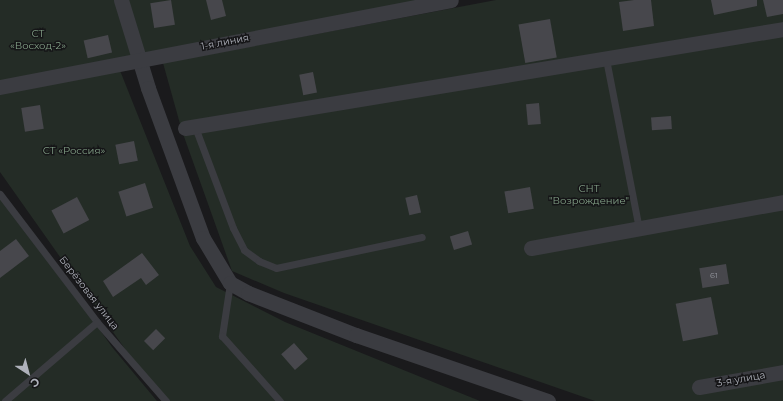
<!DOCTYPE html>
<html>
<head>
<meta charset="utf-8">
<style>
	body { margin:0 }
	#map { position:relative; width:783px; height:401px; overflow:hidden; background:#1a1a1c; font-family:Montserrat,sans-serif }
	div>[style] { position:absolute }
	.green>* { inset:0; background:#242c26 }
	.building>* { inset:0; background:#47474c; transform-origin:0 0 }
	.service>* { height:7px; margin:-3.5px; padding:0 3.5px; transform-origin:3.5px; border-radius:3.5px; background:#3b3c41 }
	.minor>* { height:15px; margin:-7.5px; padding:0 7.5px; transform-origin:7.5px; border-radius:7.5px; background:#3b3c41 }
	span { translate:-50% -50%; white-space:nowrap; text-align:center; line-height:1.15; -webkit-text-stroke:3px #151517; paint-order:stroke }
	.number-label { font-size:8px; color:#94969e }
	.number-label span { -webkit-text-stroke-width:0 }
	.park-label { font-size:10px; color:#86a48a }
	.street-label { font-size:10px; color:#aeb1ba }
	.north { position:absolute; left:8px; top:353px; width:40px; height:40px; -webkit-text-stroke:3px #151517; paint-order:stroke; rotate:144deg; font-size:11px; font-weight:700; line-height:16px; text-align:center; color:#aeb1ba }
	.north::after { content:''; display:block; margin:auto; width:14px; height:18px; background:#aeb1ba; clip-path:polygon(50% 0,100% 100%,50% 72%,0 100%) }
</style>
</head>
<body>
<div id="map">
	<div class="green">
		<i style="clip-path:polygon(0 0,442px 0,0 85px)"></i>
		<i style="clip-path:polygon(496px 0,783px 0,783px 401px,595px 401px,284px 293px,232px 271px,182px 131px,163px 63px)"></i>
		<i style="clip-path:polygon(119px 68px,190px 246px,216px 287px,285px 322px,480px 401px,168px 401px,130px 356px,0 172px,0 93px)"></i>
		<i style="clip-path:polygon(0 190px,112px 347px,157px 401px,0 401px)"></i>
	</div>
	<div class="building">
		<i style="left:171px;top:0;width:25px;height:21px;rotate:81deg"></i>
		<i style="clip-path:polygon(206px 0,222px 0,226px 16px,211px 20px)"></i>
		<i style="clip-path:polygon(634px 0,651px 0,654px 26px,623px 31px,619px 2px)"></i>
		<i style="clip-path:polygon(711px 0,757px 0,757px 6px,714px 15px)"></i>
		<i style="clip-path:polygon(763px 0,783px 0,783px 14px,767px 17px)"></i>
		<i style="left:550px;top:19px;width:39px;height:32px;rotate:80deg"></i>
		<i style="left:108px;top:35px;width:18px;height:25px;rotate:77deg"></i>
		<i style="left:313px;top:72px;width:21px;height:14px;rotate:79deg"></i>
		<i style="left:539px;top:103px;width:21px;height:13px;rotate:85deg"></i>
		<i style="left:40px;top:105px;width:24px;height:19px;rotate:81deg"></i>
		<i style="left:671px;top:116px;width:13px;height:20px;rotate:86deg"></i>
		<i style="left:134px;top:141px;width:20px;height:19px;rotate:79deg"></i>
		<i style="left:145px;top:183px;width:26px;height:28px;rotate:72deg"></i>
		<i style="left:530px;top:187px;width:22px;height:26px;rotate:80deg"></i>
		<i style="left:417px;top:195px;width:18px;height:12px;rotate:77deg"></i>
		<i style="left:77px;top:197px;width:26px;height:29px;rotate:62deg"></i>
		<i style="left:468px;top:231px;width:14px;height:19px;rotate:73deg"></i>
		<i style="clip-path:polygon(16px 239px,29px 256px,0 278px,0 251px)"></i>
		<i style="clip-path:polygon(142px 253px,159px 275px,146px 285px,141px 278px,113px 297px,103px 281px)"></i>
		<i style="left:726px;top:264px;width:20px;height:27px;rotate:81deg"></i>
		<i style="left:711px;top:297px;width:38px;height:36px;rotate:79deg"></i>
		<i style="left:156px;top:329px;width:13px;height:17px;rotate:45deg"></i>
		<i style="left:294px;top:343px;width:21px;height:17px;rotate:49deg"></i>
	</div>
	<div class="service">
		<i style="left:606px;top:59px;width:172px;rotate:79deg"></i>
		<i style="left:195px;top:127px;width:108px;rotate:69.4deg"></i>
		<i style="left:233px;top:228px;width:25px;rotate:63deg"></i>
		<i style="left:244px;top:250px;width:19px;rotate:36deg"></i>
		<i style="left:259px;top:261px;width:18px;rotate:22deg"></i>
		<i style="left:276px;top:268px;width:149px;rotate:-12deg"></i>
		<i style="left:0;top:194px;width:161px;rotate:52.8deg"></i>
		<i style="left:97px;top:322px;width:105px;rotate:48.9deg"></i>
		<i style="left:230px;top:283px;width:54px;rotate:98.6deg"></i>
		<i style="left:222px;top:336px;width:87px;rotate:48.3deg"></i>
		<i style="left:5px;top:401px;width:121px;rotate:-40.7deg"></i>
	</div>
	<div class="minor">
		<i style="left:121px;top:0;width:92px;rotate:72.9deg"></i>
		<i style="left:148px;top:88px;width:160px;rotate:69.9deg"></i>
		<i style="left:203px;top:238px;width:52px;rotate:59deg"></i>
		<i style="left:230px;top:283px;width:21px;rotate:29deg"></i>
		<i style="left:248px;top:293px;width:116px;rotate:21.3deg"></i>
		<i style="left:356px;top:335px;width:203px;rotate:19deg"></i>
		<i style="left:0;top:87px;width:459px;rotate:-10.9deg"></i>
		<i style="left:185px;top:128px;width:606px;rotate:-9.4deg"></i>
		<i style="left:531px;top:248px;width:256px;rotate:-10.3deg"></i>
		<i style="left:699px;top:387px;width:85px;rotate:-10.1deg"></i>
	</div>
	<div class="number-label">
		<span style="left:714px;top:276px">61</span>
	</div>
	<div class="park-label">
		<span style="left:38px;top:39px">СТ<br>«Восход-2»</span>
		<span style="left:74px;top:151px">СТ «Россия»</span>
		<span style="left:589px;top:194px">СНТ<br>"Возрождение"</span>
	</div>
	<div class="street-label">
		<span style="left:225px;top:42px;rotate:-11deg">1-я линия</span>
		<span style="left:89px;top:293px;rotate:52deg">Берёзовая улица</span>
		<span style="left:741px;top:379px;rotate:-10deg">3-я улица</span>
	</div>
	<div class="north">С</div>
</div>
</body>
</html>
